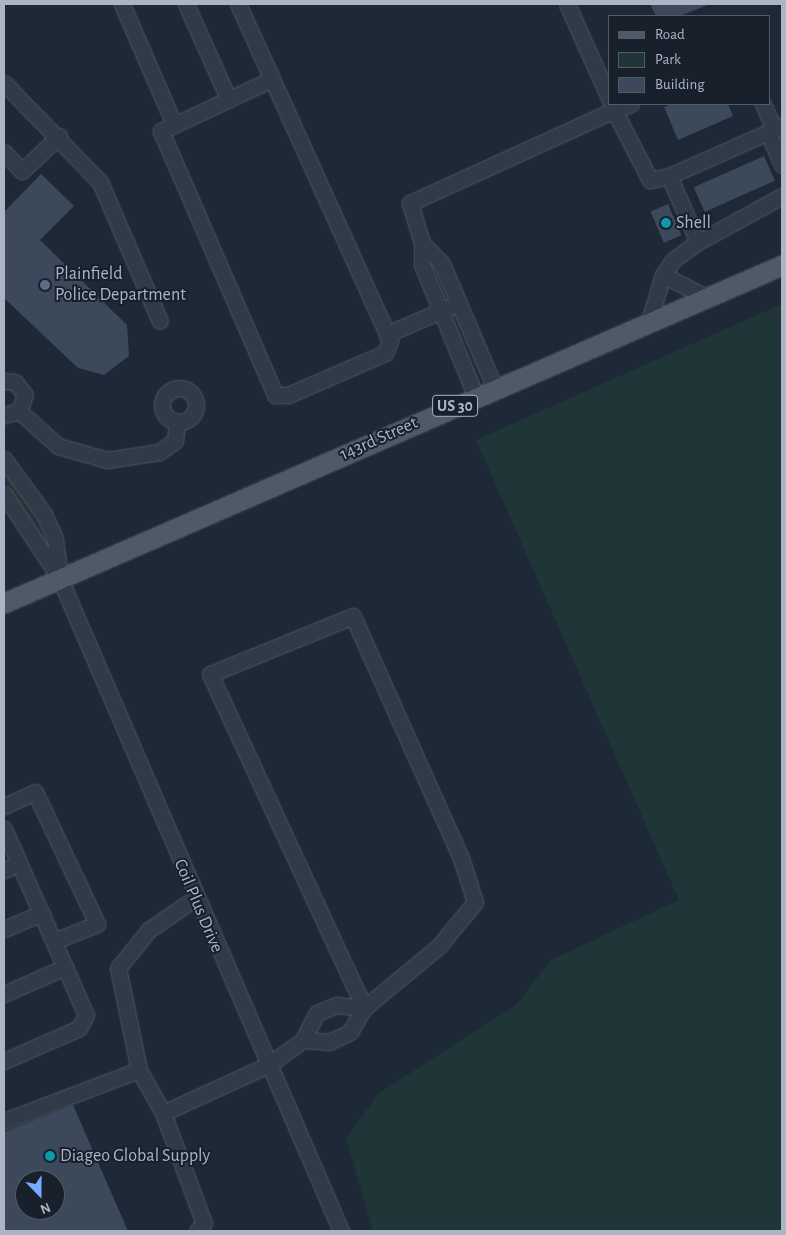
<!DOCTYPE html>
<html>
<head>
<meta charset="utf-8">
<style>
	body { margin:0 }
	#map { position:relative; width:786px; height:1235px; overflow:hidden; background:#1e2937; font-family:"Alegreya Sans",sans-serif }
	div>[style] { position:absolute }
	.green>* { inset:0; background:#203538 }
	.building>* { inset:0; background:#3c495a; transform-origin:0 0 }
	.roads { filter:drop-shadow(0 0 1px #4f5866) drop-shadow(0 0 1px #4f5866) }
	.minor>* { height:15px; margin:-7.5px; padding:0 7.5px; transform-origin:7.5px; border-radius:7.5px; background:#313b47 }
	.minor>.ring { margin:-7.5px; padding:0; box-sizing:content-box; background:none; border:15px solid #313b47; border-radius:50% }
	.major>* { height:19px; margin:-9.5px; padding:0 9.5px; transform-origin:9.5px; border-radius:9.5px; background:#4f5968 }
	.dots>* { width:14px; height:14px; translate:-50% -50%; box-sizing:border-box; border:2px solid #17202b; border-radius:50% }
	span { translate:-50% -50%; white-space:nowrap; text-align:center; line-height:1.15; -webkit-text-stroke:4px #17202b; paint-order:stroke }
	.shield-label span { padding:1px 4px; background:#17202b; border:1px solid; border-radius:4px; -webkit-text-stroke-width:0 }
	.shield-label { font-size:16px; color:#abb5c5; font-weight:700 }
	.poi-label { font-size:18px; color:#abb5c5 }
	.left { translate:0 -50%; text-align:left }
	.street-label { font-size:18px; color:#abb5c5 }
	.frame { position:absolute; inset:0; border:5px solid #abb5c5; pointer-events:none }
	.legend { position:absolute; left:608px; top:15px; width:162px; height:90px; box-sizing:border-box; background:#17202b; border:1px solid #525c69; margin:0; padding:6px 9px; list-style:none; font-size:15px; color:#abb5c5 }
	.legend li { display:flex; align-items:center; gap:10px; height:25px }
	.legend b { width:25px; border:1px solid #525c69 }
	.north { position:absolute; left:15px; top:1170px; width:50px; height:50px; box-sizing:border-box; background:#17202b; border:1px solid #525c69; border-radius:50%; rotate:158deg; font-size:14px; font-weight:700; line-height:20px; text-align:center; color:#abb5c5 }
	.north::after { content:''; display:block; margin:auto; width:18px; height:22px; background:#77abfd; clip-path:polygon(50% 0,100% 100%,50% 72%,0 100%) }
</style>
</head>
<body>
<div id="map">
	<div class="green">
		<i style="clip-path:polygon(782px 304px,782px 1231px,373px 1231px,346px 1138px,379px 1093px,516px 1005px,551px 960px,679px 900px,476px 440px)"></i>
		<i style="clip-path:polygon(4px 468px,31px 505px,47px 545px,4px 480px)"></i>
	</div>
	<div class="building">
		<i style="clip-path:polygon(650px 4px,710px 4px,680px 16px,656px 16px)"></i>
		<i style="clip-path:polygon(672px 104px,728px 104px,733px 116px,678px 140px,664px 107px)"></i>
		<i style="left:764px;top:156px;width:27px;height:77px;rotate:66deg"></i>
		<i style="clip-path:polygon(41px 174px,74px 206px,40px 240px,127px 325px,129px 356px,104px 375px,78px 368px,4px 298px,4px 212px)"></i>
		<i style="left:668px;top:204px;width:34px;height:19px;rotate:67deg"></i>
		<i style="clip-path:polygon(evenodd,73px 1105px,128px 1231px,4px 1231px,4px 1132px,73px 1105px,25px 1180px,55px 1180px,55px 1210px,25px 1210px,25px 1180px)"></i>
	</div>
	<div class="roads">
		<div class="minor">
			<i style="left:122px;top:4px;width:129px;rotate:66.6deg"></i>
			<i style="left:186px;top:4px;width:103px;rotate:65.9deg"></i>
			<i style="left:238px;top:4px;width:82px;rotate:65.6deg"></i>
			<i style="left:272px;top:79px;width:123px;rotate:154.9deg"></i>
			<i style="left:161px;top:131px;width:288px;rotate:66.6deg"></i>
			<i style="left:275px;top:395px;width:13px"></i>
			<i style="left:288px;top:395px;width:106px;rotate:-23.4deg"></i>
			<i style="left:385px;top:353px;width:13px;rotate:-67deg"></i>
			<i style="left:390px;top:341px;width:8px;rotate:-113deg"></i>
			<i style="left:387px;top:334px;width:78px;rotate:-23.3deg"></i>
			<i style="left:567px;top:4px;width:105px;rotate:65.9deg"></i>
			<i style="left:272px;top:79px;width:280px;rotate:65.7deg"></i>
			<i style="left:4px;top:83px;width:138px;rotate:45.9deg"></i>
			<i style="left:100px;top:182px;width:151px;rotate:66.7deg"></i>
			<i style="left:631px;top:104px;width:18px;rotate:161deg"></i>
			<i style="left:614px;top:110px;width:79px;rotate:62.8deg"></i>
			<i style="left:650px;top:180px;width:19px;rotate:-12deg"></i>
			<i style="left:763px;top:104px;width:27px;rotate:66deg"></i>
			<i style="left:768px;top:133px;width:35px;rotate:66deg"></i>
			<i style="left:4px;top:152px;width:26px;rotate:47deg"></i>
			<i style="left:22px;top:171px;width:51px;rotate:-43.4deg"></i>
			<i style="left:698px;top:242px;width:96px;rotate:-28.7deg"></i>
			<i style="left:422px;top:243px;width:29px;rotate:46deg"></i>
			<i style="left:442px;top:264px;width:135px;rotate:66.9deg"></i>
			<i style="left:663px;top:275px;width:48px;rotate:27.1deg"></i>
			<i style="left:649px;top:321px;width:48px;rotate:-73.1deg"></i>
			<i style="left:663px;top:275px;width:18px;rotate:-56deg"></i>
			<i style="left:673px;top:260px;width:31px;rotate:-36deg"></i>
			<i style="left:698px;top:242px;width:72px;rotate:-113.7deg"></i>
			<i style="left:669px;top:176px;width:124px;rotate:-23.9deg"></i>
			<i style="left:4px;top:381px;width:11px;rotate:5deg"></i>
			<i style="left:15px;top:382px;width:16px;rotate:52deg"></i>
			<i style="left:25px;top:395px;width:17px;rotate:111deg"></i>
			<i style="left:19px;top:411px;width:16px;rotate:165deg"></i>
			<i class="ring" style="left:162px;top:388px;width:19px;height:19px"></i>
			<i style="left:476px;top:397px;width:143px;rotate:-112.2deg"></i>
			<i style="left:422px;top:265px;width:22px;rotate:-90deg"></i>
			<i style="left:422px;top:243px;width:42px;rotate:-106.7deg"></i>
			<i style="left:410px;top:203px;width:224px;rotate:-24.5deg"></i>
			<i style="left:614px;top:110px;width:6px;rotate:-108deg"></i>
			<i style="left:19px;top:411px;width:52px;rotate:41.9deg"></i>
			<i style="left:58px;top:446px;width:51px;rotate:15.9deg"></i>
			<i style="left:107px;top:460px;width:53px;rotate:-8.7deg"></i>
			<i style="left:159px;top:452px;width:19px;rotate:-35deg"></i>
			<i style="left:175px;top:441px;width:19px;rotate:-84deg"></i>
			<i style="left:4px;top:459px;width:68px;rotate:54deg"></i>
			<i style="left:44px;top:514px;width:27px;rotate:66deg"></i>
			<i style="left:55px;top:539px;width:38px;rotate:83deg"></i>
			<i style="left:4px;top:494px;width:102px;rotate:56.6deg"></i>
			<i style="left:60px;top:579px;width:710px;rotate:66.68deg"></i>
			<i style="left:4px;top:806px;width:34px;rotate:-24deg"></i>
			<i style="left:35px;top:792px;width:146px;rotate:64.8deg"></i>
			<i style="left:97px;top:924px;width:46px;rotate:158.4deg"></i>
			<i style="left:4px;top:829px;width:37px;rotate:66deg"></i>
			<i style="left:19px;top:863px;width:17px;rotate:155deg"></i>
			<i style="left:4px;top:929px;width:41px;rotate:-22.8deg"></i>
			<i style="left:4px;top:994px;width:67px;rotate:-23.9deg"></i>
			<i style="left:303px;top:1040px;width:26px;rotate:4deg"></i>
			<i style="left:329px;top:1042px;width:23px;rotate:-25deg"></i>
			<i style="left:350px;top:1032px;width:28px;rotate:-60deg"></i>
			<i style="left:364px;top:1008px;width:97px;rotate:-39.6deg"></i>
			<i style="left:439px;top:946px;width:57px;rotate:-50.7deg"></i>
			<i style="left:475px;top:902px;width:46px;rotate:-107.7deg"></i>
			<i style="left:461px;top:858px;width:265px;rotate:-114.1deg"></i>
			<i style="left:353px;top:616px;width:154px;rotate:157.9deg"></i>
			<i style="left:210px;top:674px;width:368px;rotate:65.2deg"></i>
			<i style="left:4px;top:1061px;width:82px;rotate:-23.7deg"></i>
			<i style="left:79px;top:1028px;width:15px;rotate:-62deg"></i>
			<i style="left:86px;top:1015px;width:166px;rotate:-113.8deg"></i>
			<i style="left:139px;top:1070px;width:104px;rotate:-101.6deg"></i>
			<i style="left:118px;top:968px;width:49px;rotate:-50.8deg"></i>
			<i style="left:149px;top:930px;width:56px;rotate:-34.8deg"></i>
			<i style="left:163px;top:1113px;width:115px;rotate:-24.6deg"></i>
			<i style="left:268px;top:1065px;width:43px;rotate:-35.5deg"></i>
			<i style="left:303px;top:1040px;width:30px;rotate:-63deg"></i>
			<i style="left:317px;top:1013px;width:21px;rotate:-23deg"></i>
			<i style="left:336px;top:1005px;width:28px;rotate:6deg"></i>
			<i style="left:4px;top:1121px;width:144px;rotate:-20.7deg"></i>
			<i style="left:139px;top:1070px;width:49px;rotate:60.8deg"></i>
			<i style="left:163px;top:1113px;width:117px;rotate:69.6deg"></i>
			<i style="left:204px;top:1223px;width:11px;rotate:131deg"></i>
		</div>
		<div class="major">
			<i style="left:4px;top:603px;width:848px;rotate:-23.48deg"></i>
		</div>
	</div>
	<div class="dots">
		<i style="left:666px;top:223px;background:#0f9aa8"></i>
		<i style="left:45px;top:285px;background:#5c6f8a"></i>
		<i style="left:50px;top:1156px;background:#0f9aa8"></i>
	</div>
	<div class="shield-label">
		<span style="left:455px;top:406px">US 30</span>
	</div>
	<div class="poi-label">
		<span class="left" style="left:676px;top:223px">Shell</span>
		<span class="left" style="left:55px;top:285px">Plainfield<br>Police Department</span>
		<span class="left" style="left:60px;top:1156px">Diageo Global Supply</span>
	</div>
	<div class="street-label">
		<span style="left:379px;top:439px;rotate:-24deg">143rd Street</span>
		<span style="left:198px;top:906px;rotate:67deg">Coil Plus Drive</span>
	</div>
	<div class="frame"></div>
	<ul class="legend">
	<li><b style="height:6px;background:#4f5968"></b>Road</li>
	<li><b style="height:14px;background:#203538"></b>Park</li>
	<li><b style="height:14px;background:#3c495a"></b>Building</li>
	</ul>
	<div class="north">N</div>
</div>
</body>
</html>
